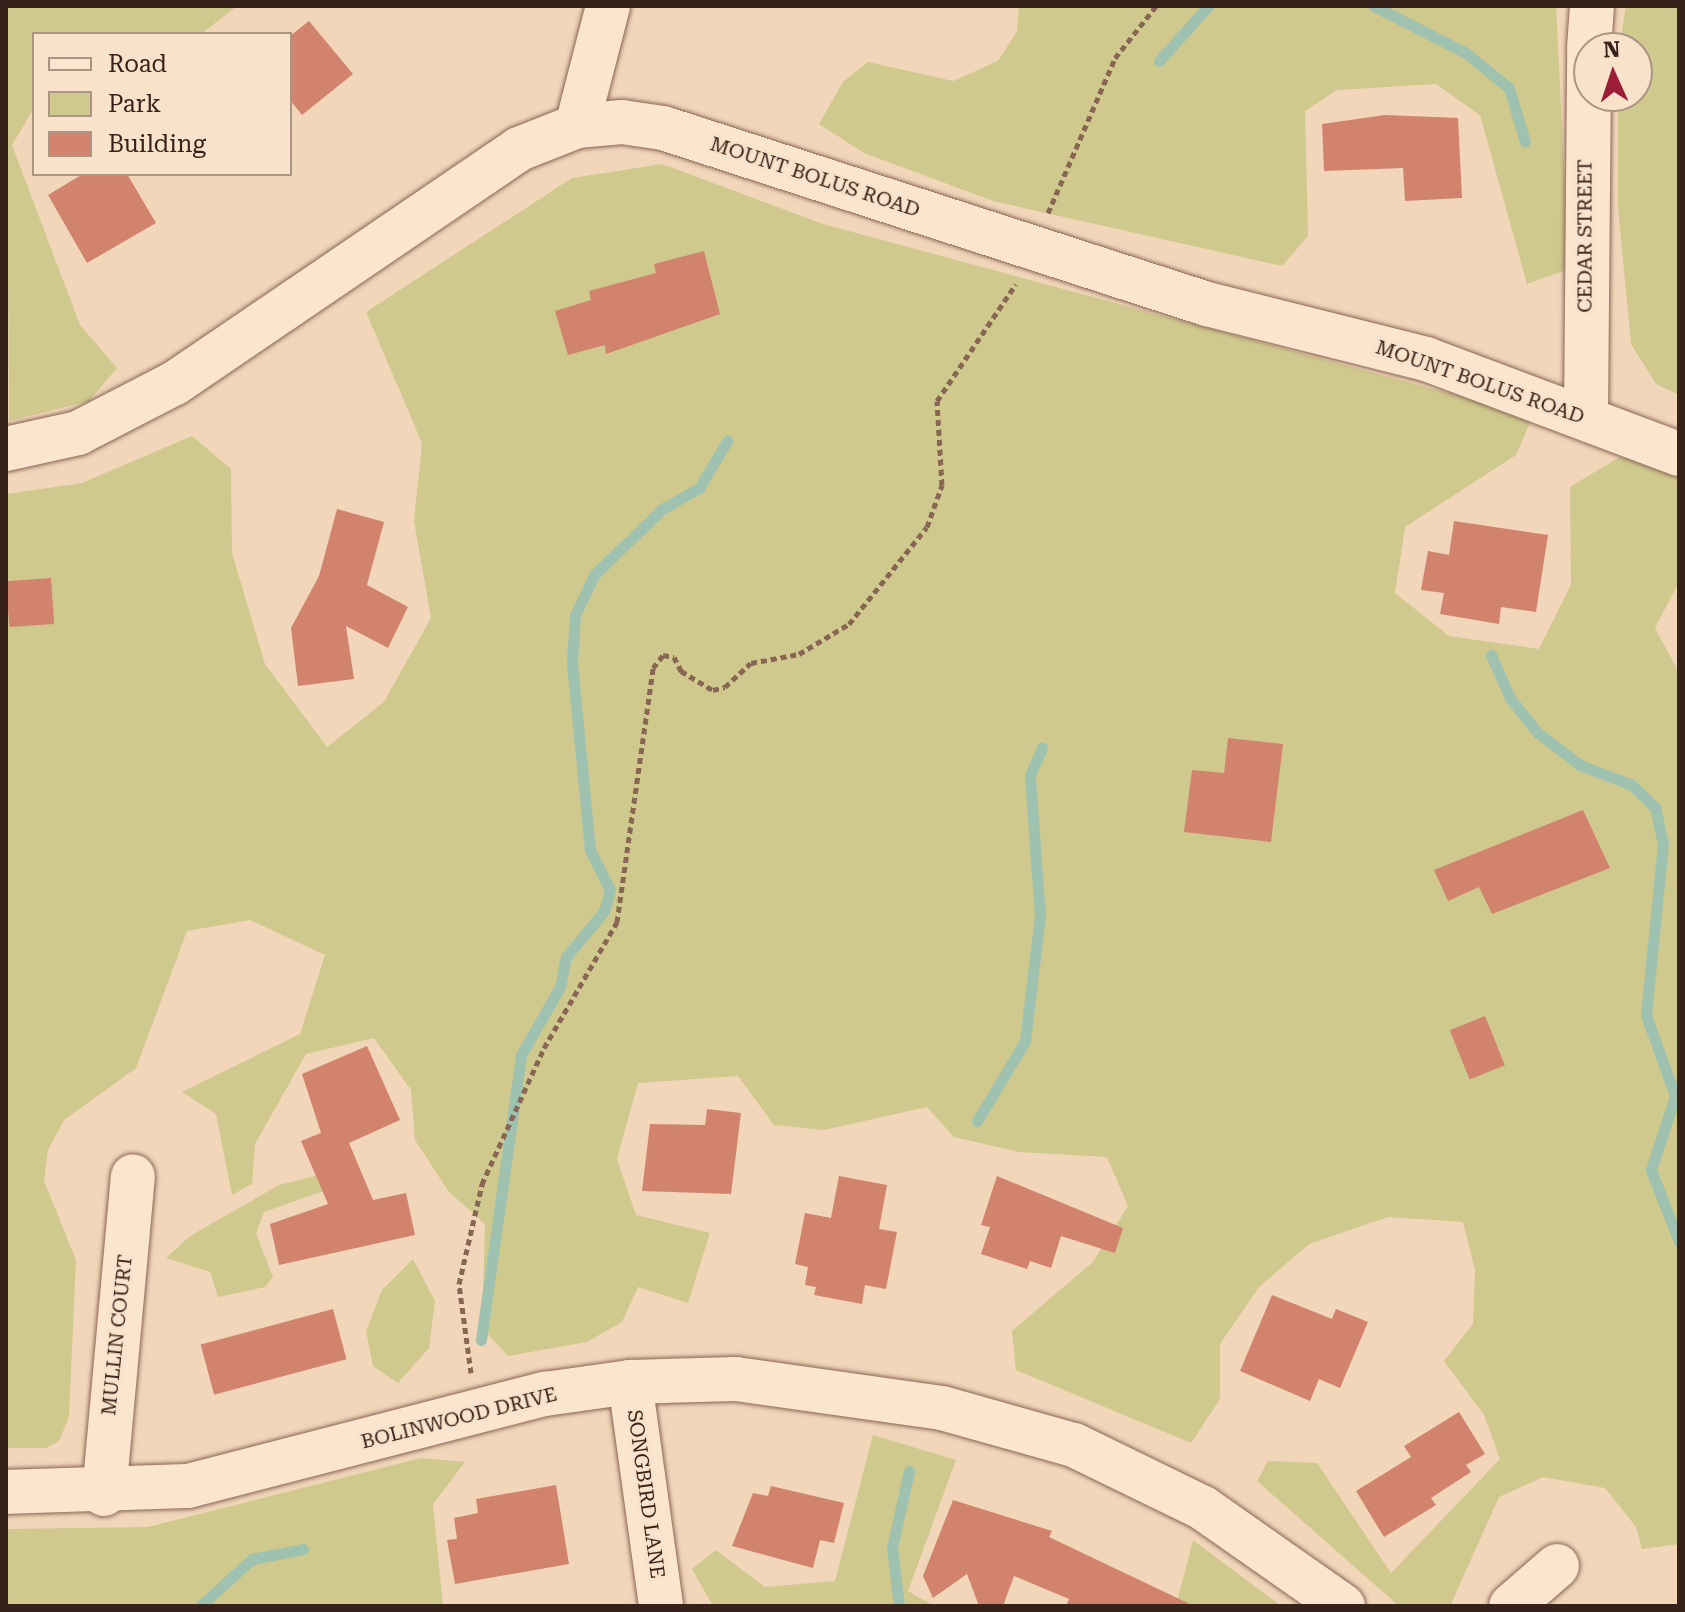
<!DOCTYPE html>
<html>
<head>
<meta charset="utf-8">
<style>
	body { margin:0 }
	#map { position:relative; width:1685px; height:1612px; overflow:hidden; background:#f1d6ba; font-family:"Roboto Serif",serif }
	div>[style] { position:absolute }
	.green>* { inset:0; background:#cfc98e }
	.stream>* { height:11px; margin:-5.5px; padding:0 5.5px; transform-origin:5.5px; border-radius:5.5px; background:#9fc1b0 }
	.building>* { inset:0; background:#d2836d; transform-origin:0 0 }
	.path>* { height:5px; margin-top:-2.5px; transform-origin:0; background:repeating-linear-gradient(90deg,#896554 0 6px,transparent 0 10px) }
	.roads { filter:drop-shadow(0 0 2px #896554) drop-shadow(0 0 2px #896554) }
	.minor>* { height:44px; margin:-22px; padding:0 22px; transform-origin:22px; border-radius:22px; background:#fbe5ce }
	span { translate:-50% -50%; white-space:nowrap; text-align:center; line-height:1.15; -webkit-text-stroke:6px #f8e2ca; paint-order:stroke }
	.street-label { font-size:20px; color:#36221a }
	.frame { position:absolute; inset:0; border:8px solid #36221a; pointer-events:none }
	.legend { position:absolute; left:32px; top:32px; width:260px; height:144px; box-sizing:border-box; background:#f8e2ca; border:2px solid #aa9584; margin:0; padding:10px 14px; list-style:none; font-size:24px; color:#36221a }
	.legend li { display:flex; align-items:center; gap:16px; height:40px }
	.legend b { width:40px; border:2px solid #aa9584 }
	.north { position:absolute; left:1573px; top:32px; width:80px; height:80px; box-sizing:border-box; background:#f8e2ca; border:2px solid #aa9584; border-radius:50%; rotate:357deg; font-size:22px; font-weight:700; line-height:32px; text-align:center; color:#36221a }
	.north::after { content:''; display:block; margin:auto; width:28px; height:36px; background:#9c1f39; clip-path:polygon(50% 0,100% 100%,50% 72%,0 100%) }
</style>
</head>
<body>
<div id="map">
	<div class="green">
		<i style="clip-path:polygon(6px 6px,237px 6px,201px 34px,34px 34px,34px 108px,12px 145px,80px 325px,117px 368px,89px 401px,9px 421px)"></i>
		<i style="clip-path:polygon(1019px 6px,1556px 6px,1569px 269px,1527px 284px,1480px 115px,1436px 84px,1337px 90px,1305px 111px,1308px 236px,1282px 266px,993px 201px,864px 153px,819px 124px,843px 82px,868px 62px,953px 81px,998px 61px,1017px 31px)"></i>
		<i style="clip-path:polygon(1626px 6px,1679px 6px,1679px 395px,1656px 384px,1631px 344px,1618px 208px,1618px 96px,1637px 96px,1637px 48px,1619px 48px)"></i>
		<i style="clip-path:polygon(662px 164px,823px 224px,1533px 416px,1516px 455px,1405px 527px,1395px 593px,1449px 636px,1539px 649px,1571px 585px,1570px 487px,1630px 451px,1679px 478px,1679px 582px,1655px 628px,1679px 673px,1679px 1544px,1642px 1549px,1636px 1527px,1605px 1488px,1543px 1477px,1499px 1497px,1450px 1606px,1399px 1606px,1257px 1481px,1268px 1461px,1317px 1463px,1391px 1573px,1500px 1459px,1484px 1415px,1444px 1361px,1473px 1324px,1475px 1270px,1463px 1222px,1388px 1217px,1309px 1244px,1259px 1287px,1220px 1344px,1220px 1399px,1191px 1443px,1016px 1370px,1012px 1331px,1093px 1262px,1128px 1206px,1107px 1157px,1019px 1152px,954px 1137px,927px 1107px,824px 1130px,774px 1125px,738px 1076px,638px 1083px,617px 1159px,636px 1215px,710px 1233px,688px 1303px,638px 1287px,622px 1322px,587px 1342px,508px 1356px,482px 1328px,485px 1224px,449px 1192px,415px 1140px,411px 1090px,374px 1038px,306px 1054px,255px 1144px,252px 1184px,232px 1195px,216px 1114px,182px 1092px,300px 1034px,325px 955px,250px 920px,187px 931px,136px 1068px,64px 1120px,48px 1150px,44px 1181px,76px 1260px,69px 1417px,59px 1441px,46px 1448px,6px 1448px,6px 494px,82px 483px,192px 436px,231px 469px,232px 553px,265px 664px,327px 747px,384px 702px,431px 618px,414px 521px,422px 443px,366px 312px,572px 178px)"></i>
		<i style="clip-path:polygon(327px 1173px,335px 1187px,264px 1212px,256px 1233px,273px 1277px,265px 1287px,218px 1297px,210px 1272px,166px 1258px,190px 1236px,279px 1185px)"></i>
		<i style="clip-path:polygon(413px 1259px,435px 1301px,429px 1348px,398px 1383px,373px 1366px,366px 1331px,382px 1290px)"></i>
		<i style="clip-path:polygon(873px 1435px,956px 1460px,908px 1591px,934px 1606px,713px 1606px,692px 1569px,716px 1550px,765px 1587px,835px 1581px)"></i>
		<i style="clip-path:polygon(421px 1458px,465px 1462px,433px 1504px,443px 1606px,6px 1606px,6px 1529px,148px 1527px)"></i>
		<i style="clip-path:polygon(1193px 1540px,1281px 1606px,1176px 1606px)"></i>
	</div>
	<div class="stream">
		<i style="left:1374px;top:6px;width:103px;rotate:27.1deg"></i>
		<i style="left:1466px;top:53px;width:55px;rotate:39.1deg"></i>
		<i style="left:1509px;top:88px;width:56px;rotate:73.5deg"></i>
		<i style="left:1159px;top:61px;width:74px;rotate:-48.3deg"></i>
		<i style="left:1491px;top:655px;width:47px;rotate:66.2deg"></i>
		<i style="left:1510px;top:698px;width:43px;rotate:51.5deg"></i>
		<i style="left:1537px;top:732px;width:54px;rotate:37.5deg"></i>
		<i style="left:1580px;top:765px;width:56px;rotate:21deg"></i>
		<i style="left:1632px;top:785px;width:32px;rotate:44deg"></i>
		<i style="left:1655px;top:807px;width:38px;rotate:78deg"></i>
		<i style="left:1663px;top:844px;width:172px;rotate:95.7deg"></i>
		<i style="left:1646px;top:1015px;width:86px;rotate:70.3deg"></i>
		<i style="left:1675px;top:1096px;width:78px;rotate:108deg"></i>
		<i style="left:1651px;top:1170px;width:77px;rotate:68.7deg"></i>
		<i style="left:977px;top:1121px;width:93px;rotate:-59deg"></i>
		<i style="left:1025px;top:1041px;width:126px;rotate:-83.2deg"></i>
		<i style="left:1040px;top:916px;width:141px;rotate:-94.1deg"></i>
		<i style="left:1030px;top:775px;width:30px;rotate:-66deg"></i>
		<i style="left:481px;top:1340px;width:288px;rotate:-82deg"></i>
		<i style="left:521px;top:1055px;width:78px;rotate:-60.2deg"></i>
		<i style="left:560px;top:987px;width:31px;rotate:-79deg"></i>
		<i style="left:566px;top:957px;width:60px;rotate:-50.4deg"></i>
		<i style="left:604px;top:911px;width:22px;rotate:-74deg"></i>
		<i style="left:610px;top:890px;width:45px;rotate:-116.6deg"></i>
		<i style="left:590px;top:850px;width:189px;rotate:-95.5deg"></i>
		<i style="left:572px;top:662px;width:47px;rotate:-86.3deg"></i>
		<i style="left:575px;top:615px;width:44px;rotate:-64.6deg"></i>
		<i style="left:594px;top:575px;width:95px;rotate:-44.1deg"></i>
		<i style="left:662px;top:509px;width:43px;rotate:-29.6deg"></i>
		<i style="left:699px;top:488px;width:55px;rotate:-59.2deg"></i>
		<i style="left:200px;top:1606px;width:70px;rotate:-42.1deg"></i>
		<i style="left:252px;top:1559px;width:52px;rotate:-11.1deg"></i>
		<i style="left:899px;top:1606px;width:58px;rotate:-96.9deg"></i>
		<i style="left:892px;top:1548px;width:79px;rotate:-77.6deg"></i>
	</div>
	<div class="building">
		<i style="clip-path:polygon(309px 21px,353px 74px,302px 115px,290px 100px,290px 36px)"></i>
		<i style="clip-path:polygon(1385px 115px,1458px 118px,1462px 198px,1405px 201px,1403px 168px,1324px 171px,1322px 124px)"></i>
		<i style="clip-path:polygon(83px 174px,127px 174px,156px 223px,87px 263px,48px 195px)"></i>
		<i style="clip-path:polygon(704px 251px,720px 314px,606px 354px,605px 345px,568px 355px,555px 311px,591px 300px,589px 291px,656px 273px,654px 264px)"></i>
		<i style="clip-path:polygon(337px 509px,384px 522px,367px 585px,408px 607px,388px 648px,346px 626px,354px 679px,298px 686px,291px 628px,319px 576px)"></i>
		<i style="clip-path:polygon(1454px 521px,1548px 535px,1536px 612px,1501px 607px,1499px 624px,1440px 614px,1444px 593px,1421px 590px,1428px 551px,1449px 555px)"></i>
		<i style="left:51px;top:578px;width:46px;height:45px;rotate:86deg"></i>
		<i style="clip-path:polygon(1228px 738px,1283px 744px,1271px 842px,1184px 832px,1192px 770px,1224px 773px)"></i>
		<i style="clip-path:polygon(1583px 810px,1610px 868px,1492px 914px,1479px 887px,1448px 901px,1434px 870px)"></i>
		<i style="left:1485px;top:1016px;width:53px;height:38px;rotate:68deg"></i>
		<i style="clip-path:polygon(367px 1046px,400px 1120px,349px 1143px,373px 1200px,406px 1193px,415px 1235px,279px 1265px,270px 1224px,328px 1204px,301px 1141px,321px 1133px,302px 1074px)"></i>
		<i style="clip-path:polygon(707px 1109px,741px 1113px,731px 1194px,642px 1191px,650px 1124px,705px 1125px)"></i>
		<i style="clip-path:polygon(839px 1176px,887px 1185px,879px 1229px,897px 1232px,886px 1289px,865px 1285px,862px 1304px,814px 1295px,816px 1287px,805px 1285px,808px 1267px,795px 1264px,805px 1213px,831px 1218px)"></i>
		<i style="clip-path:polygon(997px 1176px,1123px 1228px,1115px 1253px,1061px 1236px,1051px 1268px,1030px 1261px,1027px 1269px,981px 1254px,990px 1227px,981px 1225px)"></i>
		<i style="clip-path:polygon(1272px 1295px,1332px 1319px,1336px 1309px,1368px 1322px,1340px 1388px,1319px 1379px,1310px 1401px,1240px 1371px)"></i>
		<i style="left:333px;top:1309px;width:52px;height:137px;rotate:75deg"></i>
		<i style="clip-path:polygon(1459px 1412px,1485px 1454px,1466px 1465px,1471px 1472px,1431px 1498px,1436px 1505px,1384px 1537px,1356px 1491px,1411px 1457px,1404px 1446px)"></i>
		<i style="clip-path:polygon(556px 1485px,569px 1564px,455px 1584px,447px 1540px,457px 1539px,454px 1518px,478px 1513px,476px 1499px)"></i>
		<i style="clip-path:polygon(771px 1486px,844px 1503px,834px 1543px,820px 1540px,813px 1568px,732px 1546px,753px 1493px,768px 1496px)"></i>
		<i style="clip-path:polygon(953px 1500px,1052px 1531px,1049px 1537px,1194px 1606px,1066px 1606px,1069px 1599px,1014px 1576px,1003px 1606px,979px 1606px,967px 1574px,933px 1598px,923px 1576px)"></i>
	</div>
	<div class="path">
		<i style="left:1048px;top:213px;width:169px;rotate:-66.6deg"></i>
		<i style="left:1115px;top:58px;width:66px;rotate:-51.7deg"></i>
		<i style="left:471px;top:1373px;width:90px;rotate:-97.7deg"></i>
		<i style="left:459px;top:1284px;width:103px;rotate:-77deg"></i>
		<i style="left:482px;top:1184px;width:149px;rotate:-65.5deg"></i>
		<i style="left:544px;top:1048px;width:146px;rotate:-59.9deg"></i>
		<i style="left:617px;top:922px;width:257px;rotate:-81.9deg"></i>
		<i style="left:653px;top:668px;width:16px;rotate:-52deg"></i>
		<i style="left:663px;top:655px;width:11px;rotate:10deg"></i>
		<i style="left:674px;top:657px;width:16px;rotate:63deg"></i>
		<i style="left:681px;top:671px;width:37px;rotate:31deg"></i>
		<i style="left:713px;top:690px;width:12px;rotate:-14deg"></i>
		<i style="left:725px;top:687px;width:35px;rotate:-43deg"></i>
		<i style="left:751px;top:663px;width:49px;rotate:-10.6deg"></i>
		<i style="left:799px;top:654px;width:58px;rotate:-31deg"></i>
		<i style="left:849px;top:624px;width:124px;rotate:-51.2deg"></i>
		<i style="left:927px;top:527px;width:45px;rotate:-70.3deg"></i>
		<i style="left:942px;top:485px;width:84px;rotate:-93.4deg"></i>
		<i style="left:937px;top:401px;width:141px;rotate:-56deg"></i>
	</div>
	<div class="roads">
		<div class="minor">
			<i style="left:1589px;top:48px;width:42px;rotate:-85.9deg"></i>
			<i style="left:577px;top:126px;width:124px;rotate:-75.5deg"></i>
			<i style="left:1586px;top:417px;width:362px;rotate:-89.5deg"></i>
			<i style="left:6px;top:449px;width:74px;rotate:-12.5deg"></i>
			<i style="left:78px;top:433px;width:109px;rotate:-27.3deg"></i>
			<i style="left:175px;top:383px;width:416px;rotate:-34.2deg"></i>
			<i style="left:519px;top:149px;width:62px;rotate:-21.6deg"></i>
			<i style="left:577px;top:126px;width:45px;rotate:-5.1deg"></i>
			<i style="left:622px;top:122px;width:41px;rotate:8.3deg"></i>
			<i style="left:663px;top:128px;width:572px;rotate:17.93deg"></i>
			<i style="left:1207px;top:304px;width:226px;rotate:14.1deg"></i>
			<i style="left:1426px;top:359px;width:270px;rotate:20.6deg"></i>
			<i style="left:630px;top:1382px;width:226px;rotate:82.1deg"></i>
			<i style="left:6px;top:1492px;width:182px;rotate:-1.9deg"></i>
			<i style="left:188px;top:1486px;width:369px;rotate:-14.5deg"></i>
			<i style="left:545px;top:1394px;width:86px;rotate:-8deg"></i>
			<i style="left:630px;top:1382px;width:106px;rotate:-1.6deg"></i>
			<i style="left:736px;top:1379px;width:208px;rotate:8deg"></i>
			<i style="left:942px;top:1408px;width:137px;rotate:15.7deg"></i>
			<i style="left:1074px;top:1445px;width:144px;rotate:26deg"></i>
			<i style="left:1203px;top:1508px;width:171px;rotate:35deg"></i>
			<i style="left:104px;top:1494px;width:319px;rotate:-84.8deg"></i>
			<i style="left:1511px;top:1606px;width:61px;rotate:-41deg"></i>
		</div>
	</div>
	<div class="street-label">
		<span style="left:815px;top:177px;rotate:18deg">MOUNT BOLUS ROAD</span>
		<span style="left:1585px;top:236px;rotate:-90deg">CEDAR STREET</span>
		<span style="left:1480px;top:382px;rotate:19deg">MOUNT BOLUS ROAD</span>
		<span style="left:117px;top:1335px;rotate:-84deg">MULLIN COURT</span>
		<span style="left:459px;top:1418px;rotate:-14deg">BOLINWOOD DRIVE</span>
		<span style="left:646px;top:1494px;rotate:82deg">SONGBIRD LANE</span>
	</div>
	<div class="frame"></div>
	<ul class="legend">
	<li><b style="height:10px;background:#fbe5ce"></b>Road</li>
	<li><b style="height:22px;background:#cfc98e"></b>Park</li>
	<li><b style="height:22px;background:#d2836d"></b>Building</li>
	</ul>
	<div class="north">N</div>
</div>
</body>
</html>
